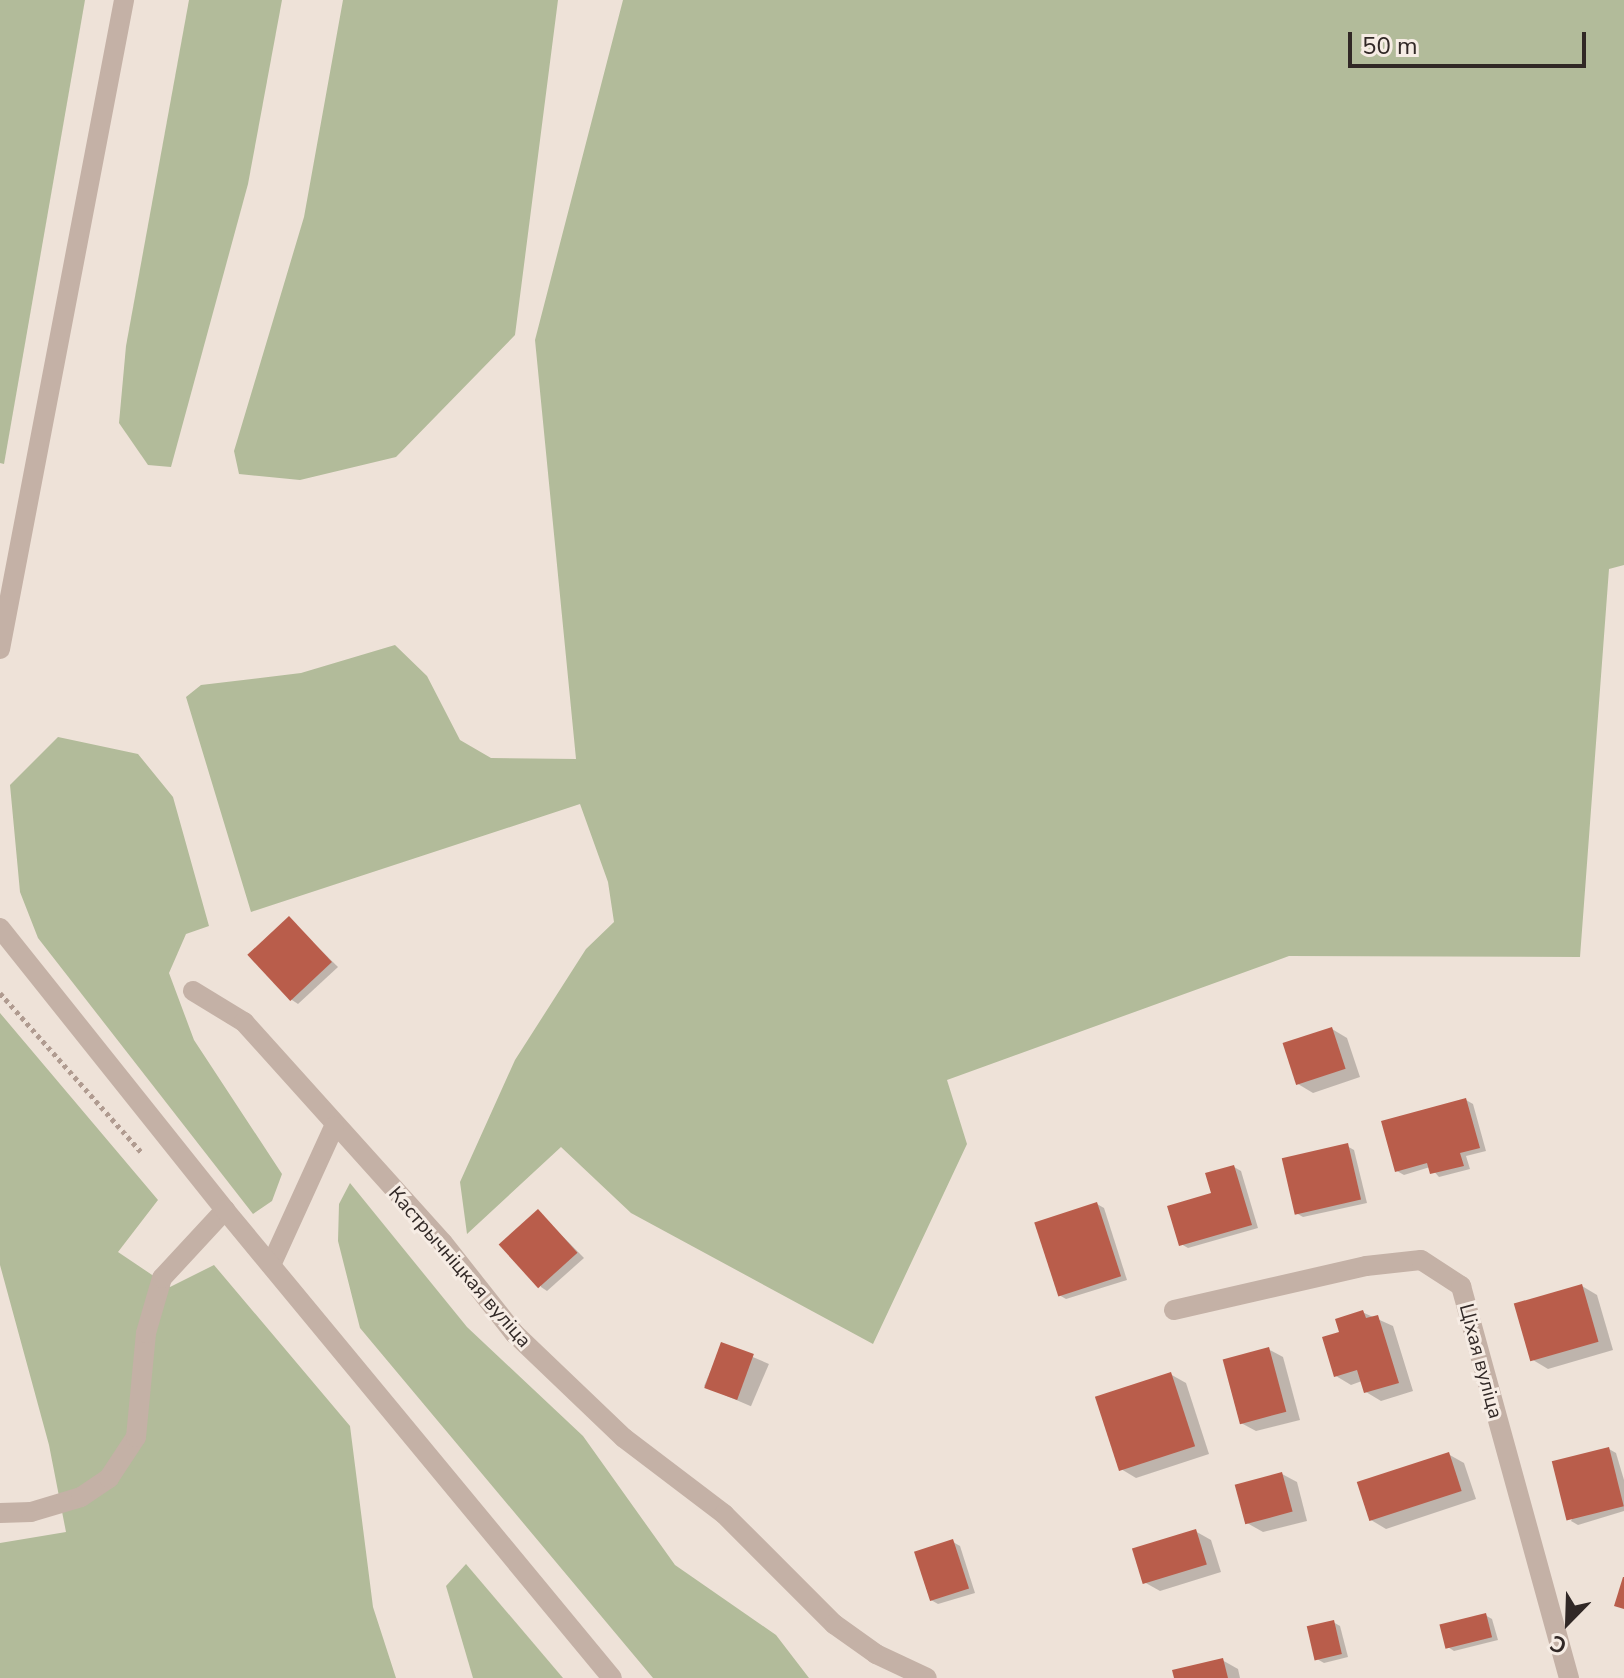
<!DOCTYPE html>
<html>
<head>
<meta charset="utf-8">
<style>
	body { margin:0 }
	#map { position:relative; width:1624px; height:1678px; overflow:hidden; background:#eee2d8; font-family:"Nunito Sans",sans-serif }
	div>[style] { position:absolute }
	.green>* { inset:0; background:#b2bb9a }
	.shadow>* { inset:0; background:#0003; transform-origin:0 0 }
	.building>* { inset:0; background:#b95d4b; transform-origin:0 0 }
	.path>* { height:5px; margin-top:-2.5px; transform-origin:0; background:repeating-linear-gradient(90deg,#b09b90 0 4px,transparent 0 8px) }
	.minor>* { height:20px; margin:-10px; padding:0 10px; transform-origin:10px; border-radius:10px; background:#c4b1a6 }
	.tertiary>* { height:20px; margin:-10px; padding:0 10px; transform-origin:10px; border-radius:10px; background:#c4b1a6 }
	span { translate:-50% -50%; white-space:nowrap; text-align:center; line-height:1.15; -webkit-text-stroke:6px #f6ece4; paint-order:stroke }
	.street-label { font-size:20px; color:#312826 }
	.north { position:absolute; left:1528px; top:1582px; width:80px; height:80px; -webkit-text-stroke:6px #f6ece4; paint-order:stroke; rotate:203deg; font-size:22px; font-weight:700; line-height:32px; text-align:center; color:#312826 }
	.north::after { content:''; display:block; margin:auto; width:28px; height:36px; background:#312826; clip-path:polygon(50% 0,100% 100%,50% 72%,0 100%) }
	.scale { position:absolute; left:1348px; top:32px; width:238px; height:36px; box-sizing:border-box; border:4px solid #312826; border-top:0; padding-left:10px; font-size:24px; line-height:28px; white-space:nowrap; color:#312826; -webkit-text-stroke:6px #f6ece4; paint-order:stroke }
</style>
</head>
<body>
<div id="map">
	<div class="green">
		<i style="clip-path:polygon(0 0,85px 0,4px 464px,0 463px)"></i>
		<i style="clip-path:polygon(189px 0,282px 0,248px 184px,171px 467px,148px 465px,119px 423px,126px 346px)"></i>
		<i style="clip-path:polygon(343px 0,558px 0,515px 335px,396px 457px,300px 480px,239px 474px,234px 451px,304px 217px)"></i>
		<i style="clip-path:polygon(623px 0,1624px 0,1624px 565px,1609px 569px,1580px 957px,1289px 956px,947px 1080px,967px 1144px,873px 1344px,631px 1213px,561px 1147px,467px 1234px,460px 1182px,515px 1060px,586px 949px,614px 922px,608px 882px,580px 804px,251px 912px,186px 697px,201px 685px,301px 673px,395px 645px,427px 676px,460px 740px,491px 758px,576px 759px,535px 340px)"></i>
		<i style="clip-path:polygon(58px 737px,138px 754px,173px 797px,209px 926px,186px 934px,169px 973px,194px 1040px,282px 1174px,272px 1201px,253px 1214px,38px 938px,20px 892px,10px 785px)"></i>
		<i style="clip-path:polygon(0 1013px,158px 1200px,118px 1252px,170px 1287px,214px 1265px,350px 1426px,373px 1607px,396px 1678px,0 1678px,0 1543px,66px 1532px,49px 1445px,0 1265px)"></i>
		<i style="clip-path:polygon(350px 1183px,467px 1327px,583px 1436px,675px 1565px,776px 1635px,809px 1678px,653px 1678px,360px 1328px,338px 1241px,339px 1204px)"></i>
		<i style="clip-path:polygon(466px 1564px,563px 1678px,473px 1678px,446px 1586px)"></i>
	</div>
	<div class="shadow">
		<i style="clip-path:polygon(289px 919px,338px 967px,298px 1004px,292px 1000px)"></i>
		<i style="clip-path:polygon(1332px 1029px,1347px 1038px,1360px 1077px,1313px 1093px,1298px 1084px)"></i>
		<i style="clip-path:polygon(1466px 1100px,1473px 1104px,1486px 1151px,1466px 1156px,1470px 1169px,1439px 1177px,1430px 1167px,1404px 1175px,1397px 1171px)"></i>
		<i style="clip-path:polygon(1347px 1146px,1354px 1150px,1367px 1203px,1303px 1217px,1296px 1213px)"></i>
		<i style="clip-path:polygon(1234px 1167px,1241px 1171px,1258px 1228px,1188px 1248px,1181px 1244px)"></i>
		<i style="clip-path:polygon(1097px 1204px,1104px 1208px,1127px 1280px,1066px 1299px,1059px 1295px)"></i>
		<i style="clip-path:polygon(538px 1211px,584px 1258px,547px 1291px,541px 1287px)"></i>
		<i style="clip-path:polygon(1582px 1286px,1597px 1295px,1613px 1350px,1548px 1369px,1533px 1360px)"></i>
		<i style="clip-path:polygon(1362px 1312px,1393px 1326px,1413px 1391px,1381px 1401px,1366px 1392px,1362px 1381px,1351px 1385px,1336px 1376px)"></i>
		<i style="left:722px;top:1344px;width:51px;height:46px;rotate:23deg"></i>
		<i style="clip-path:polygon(1268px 1349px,1283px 1357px,1300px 1420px,1256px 1431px,1241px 1423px)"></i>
		<i style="clip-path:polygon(1170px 1374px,1186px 1383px,1209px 1454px,1136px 1478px,1121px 1469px)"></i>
		<i style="clip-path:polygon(1609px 1449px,1616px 1453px,1624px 1480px,1624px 1511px,1578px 1525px,1571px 1521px)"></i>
		<i style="clip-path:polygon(1448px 1454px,1464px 1463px,1476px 1499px,1386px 1529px,1371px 1520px)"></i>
		<i style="clip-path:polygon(1282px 1474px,1297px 1482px,1307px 1521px,1263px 1532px,1247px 1523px)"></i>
		<i style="clip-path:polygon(1195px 1531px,1211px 1540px,1221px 1572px,1160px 1591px,1144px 1582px)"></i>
		<i style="clip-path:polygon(953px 1542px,960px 1546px,975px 1593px,938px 1604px,931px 1600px)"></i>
		<i style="clip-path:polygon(1485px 1615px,1492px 1619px,1498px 1640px,1454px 1651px,1448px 1647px)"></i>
		<i style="clip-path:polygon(1333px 1622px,1340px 1626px,1348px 1657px,1324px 1663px,1317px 1659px)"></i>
		<i style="clip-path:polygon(1222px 1660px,1238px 1669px,1240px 1678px,1176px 1678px)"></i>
	</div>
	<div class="building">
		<i style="left:289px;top:916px;width:63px;height:57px;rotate:47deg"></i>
		<i style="left:1332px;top:1027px;width:44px;height:52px;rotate:72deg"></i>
		<i style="clip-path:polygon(1466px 1098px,1480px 1148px,1460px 1153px,1464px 1166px,1430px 1174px,1427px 1163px,1395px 1172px,1381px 1121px)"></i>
		<i style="left:1348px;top:1143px;width:58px;height:68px;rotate:77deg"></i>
		<i style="clip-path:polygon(1234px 1165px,1252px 1225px,1179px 1246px,1167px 1206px,1211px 1193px,1205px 1173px)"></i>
		<i style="left:1097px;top:1202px;width:78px;height:66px;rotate:72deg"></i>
		<i style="left:538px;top:1209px;width:59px;height:53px;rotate:48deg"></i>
		<i style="left:1582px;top:1284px;width:60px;height:71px;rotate:74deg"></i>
		<i style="clip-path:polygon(1363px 1310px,1366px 1318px,1378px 1315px,1399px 1383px,1364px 1393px,1357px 1370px,1334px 1377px,1322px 1337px,1339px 1332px,1335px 1319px)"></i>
		<i style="left:721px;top:1342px;width:35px;height:49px;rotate:20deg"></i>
		<i style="left:1269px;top:1347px;width:67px;height:48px;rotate:75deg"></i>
		<i style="left:1171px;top:1372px;width:78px;height:80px;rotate:72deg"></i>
		<i style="left:1609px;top:1447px;width:61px;height:59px;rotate:76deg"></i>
		<i style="left:1449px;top:1452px;width:41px;height:97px;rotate:72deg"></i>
		<i style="left:1282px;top:1472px;width:41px;height:49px;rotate:75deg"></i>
		<i style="left:1196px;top:1529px;width:37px;height:67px;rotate:73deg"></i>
		<i style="left:953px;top:1539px;width:52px;height:41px;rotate:72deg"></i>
		<i style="clip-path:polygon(1623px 1577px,1624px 1577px,1624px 1609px,1614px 1606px)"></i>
		<i style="left:1486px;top:1613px;width:25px;height:48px;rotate:76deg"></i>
		<i style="left:1334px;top:1620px;width:35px;height:28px;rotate:77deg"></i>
		<i style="clip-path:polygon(1223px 1658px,1228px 1678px,1174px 1678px,1172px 1670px)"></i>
	</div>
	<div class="path">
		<i style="left:0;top:993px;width:215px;rotate:48.4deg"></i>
	</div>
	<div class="minor">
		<i style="left:193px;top:991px;width:60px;rotate:31.3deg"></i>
		<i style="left:244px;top:1022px;width:297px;rotate:48deg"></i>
		<i style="left:443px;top:1243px;width:115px;rotate:51.7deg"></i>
		<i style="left:514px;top:1333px;width:152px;rotate:43.7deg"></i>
		<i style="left:624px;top:1438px;width:126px;rotate:37.2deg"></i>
		<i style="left:724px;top:1514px;width:156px;rotate:45deg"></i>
		<i style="left:834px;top:1624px;width:52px;rotate:35.5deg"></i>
		<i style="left:876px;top:1654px;width:56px;rotate:25.2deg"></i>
		<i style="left:271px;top:1265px;width:152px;rotate:-65.5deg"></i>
		<i style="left:1174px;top:1310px;width:197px;rotate:-12.9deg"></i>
		<i style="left:1366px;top:1266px;width:55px;rotate:-6.2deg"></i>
		<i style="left:1421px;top:1260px;width:48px;rotate:33deg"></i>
		<i style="left:1461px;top:1286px;width:407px;rotate:74.6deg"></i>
		<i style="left:0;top:1513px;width:31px;rotate:-2deg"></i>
		<i style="left:31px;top:1512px;width:52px;rotate:-16.7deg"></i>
		<i style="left:81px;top:1497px;width:34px;rotate:-34deg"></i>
		<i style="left:109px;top:1478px;width:49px;rotate:-56.6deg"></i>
		<i style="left:136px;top:1437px;width:104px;rotate:-84.5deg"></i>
		<i style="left:146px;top:1333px;width:57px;rotate:-73.8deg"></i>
		<i style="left:162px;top:1278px;width:93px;rotate:-47.2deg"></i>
	</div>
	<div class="tertiary">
		<i style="left:0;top:649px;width:661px;rotate:-79.18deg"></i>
		<i style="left:0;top:928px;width:361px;rotate:51.4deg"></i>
		<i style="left:225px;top:1210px;width:607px;rotate:50.41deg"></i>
	</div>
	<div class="street-label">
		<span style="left:460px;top:1267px;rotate:49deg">Кастрычніцкая вуліца</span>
		<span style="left:1481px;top:1361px;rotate:75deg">Ціхая вуліца</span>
	</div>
	<div class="north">С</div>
	<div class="scale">50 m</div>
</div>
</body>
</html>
